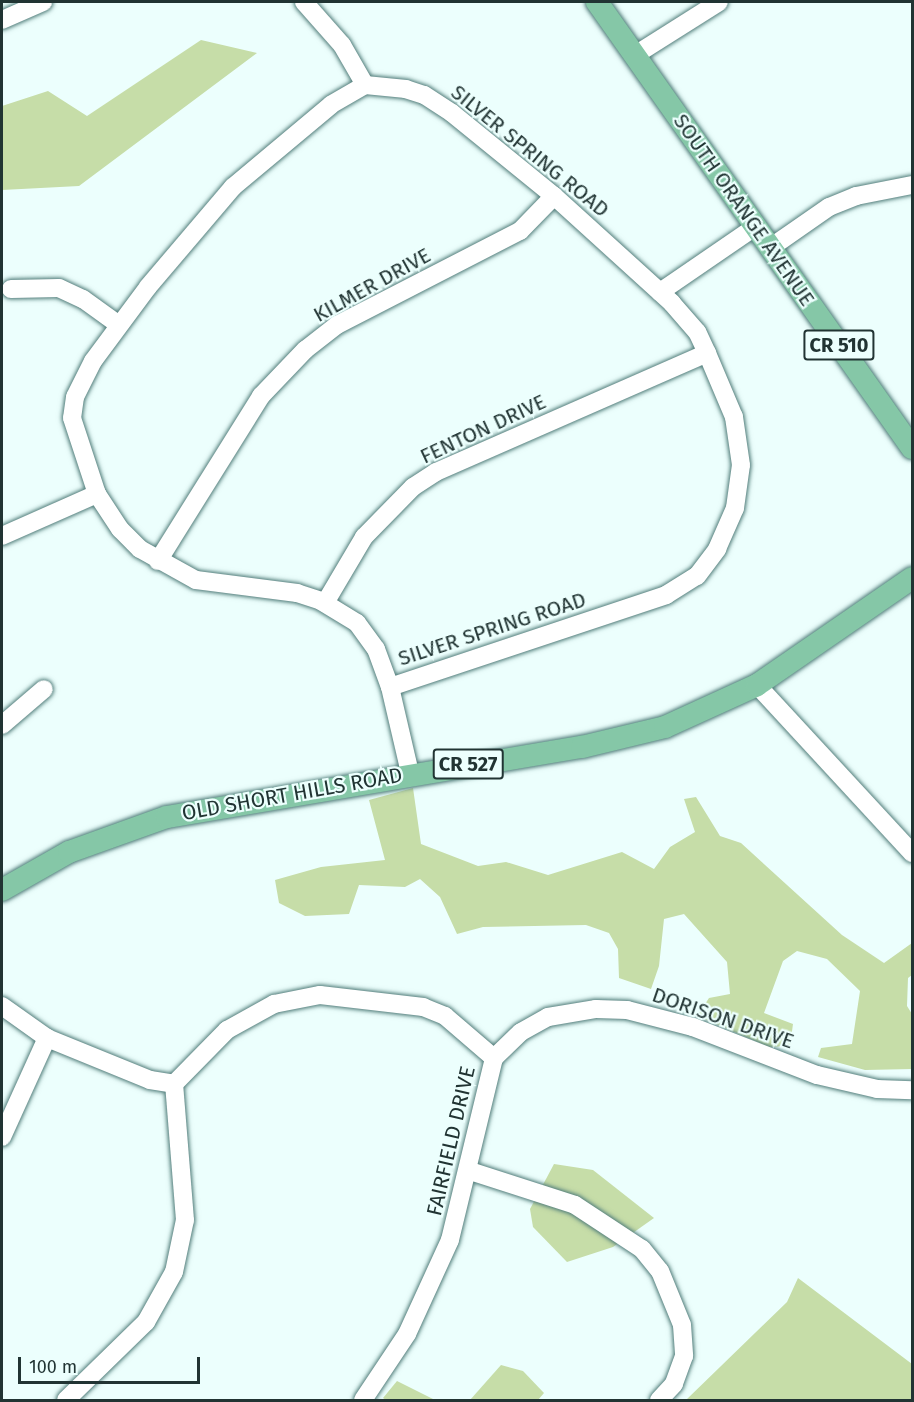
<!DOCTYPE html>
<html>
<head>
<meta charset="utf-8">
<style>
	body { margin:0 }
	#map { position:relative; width:914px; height:1402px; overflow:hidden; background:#ecfffd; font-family:"Fira Sans",sans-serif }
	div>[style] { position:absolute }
	.green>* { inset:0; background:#c6dda8 }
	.roads { filter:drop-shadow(0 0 2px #527e7b) drop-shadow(0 0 2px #527e7b) }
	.minor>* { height:18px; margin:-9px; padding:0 9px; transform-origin:9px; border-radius:9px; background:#fff }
	.major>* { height:22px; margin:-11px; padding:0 11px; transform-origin:11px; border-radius:11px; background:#85c7a7 }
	span { translate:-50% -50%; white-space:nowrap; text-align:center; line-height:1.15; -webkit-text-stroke:4.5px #ecfffd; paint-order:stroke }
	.shield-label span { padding:2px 4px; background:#ecfffd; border:2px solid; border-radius:4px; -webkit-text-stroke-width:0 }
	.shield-label { font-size:20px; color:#213433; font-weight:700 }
	.street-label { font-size:21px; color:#213433 }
	.frame { position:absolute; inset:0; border:3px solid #213433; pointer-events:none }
	.scale { position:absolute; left:18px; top:1357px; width:182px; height:27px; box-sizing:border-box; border:3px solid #213433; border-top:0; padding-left:8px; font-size:18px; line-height:21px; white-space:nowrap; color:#213433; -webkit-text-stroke:4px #ecfffd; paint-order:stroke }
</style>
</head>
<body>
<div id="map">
	<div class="green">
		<i style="clip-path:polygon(201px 40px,257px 53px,79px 186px,2px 190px,2px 106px,48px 91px,87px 116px)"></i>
		<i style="clip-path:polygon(413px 788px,421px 844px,478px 866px,506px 862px,548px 875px,622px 852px,654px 869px,670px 847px,695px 832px,684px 799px,696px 797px,720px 836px,741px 843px,842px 935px,884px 963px,912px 943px,912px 975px,908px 978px,907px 1006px,912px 1014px,912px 1069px,865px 1070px,818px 1057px,821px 1048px,852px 1044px,860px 991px,827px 959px,797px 951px,783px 961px,764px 1013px,793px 1024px,790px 1046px,769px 1047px,697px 1016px,709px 998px,730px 994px,727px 962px,684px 914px,664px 919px,659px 966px,651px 989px,619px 978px,618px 949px,609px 933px,586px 925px,483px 927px,457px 934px,440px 897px,420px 879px,405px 887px,359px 885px,349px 914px,305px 916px,279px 903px,275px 880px,321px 867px,385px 860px,369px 800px)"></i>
		<i style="clip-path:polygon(554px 1164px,593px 1170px,654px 1218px,613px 1247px,567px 1262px,533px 1227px,530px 1209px)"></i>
		<i style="clip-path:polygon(798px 1278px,912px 1364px,912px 1400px,686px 1400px,787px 1302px)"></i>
		<i style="clip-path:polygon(501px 1365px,523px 1371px,544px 1393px,538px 1400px,470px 1400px)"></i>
		<i style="clip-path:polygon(397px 1381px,435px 1400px,386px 1400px,383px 1398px)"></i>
	</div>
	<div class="roads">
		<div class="minor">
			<i style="left:304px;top:2px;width:57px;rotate:48.5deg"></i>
			<i style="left:342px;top:45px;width:46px;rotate:60.1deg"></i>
			<i style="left:2px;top:20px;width:45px;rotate:-23.7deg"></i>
			<i style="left:635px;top:55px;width:99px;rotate:-32.2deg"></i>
			<i style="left:770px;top:248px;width:72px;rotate:-34.8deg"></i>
			<i style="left:829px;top:207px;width:29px;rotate:-22deg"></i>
			<i style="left:856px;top:196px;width:57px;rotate:-11.1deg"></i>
			<i style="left:11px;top:289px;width:48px;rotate:-1.2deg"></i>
			<i style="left:59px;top:288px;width:26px;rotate:25deg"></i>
			<i style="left:83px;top:299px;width:44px;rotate:35.8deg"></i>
			<i style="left:660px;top:292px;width:115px;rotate:-34.4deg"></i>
			<i style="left:2px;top:536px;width:104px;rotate:-23.9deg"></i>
			<i style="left:158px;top:561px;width:195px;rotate:-58deg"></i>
			<i style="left:261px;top:396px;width:64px;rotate:-46.3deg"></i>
			<i style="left:305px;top:350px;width:41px;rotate:-38deg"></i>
			<i style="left:337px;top:325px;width:206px;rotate:-27.2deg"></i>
			<i style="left:520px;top:231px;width:49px;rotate:-45.8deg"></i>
			<i style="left:325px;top:603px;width:77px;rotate:-59.4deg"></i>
			<i style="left:364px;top:537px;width:70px;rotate:-45.6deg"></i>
			<i style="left:413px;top:487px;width:27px;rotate:-33deg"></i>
			<i style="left:436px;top:472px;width:296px;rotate:-23.7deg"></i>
			<i style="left:757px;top:685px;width:229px;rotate:47.3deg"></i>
			<i style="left:390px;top:687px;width:291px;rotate:-18.4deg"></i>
			<i style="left:666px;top:595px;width:36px;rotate:-32deg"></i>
			<i style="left:697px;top:576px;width:34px;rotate:-53deg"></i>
			<i style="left:717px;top:549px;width:45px;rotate:-66.3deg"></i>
			<i style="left:735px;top:508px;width:43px;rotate:-82.1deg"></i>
			<i style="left:741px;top:465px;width:49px;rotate:-98.3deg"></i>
			<i style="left:734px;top:417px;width:69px;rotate:-112.9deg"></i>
			<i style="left:707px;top:353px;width:23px;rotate:-115deg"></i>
			<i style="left:697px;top:332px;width:38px;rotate:-131deg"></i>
			<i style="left:672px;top:303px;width:159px;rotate:-137.8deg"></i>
			<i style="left:554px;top:196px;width:132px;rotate:-140.9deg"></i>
			<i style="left:452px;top:113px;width:33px;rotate:-147deg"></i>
			<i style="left:424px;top:95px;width:19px;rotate:-162deg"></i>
			<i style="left:406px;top:89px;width:41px;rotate:-174.4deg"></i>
			<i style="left:365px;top:85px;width:39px;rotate:150deg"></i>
			<i style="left:331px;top:105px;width:128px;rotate:140.1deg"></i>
			<i style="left:233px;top:187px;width:131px;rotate:130.4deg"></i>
			<i style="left:148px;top:287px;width:92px;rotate:126.6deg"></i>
			<i style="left:93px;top:361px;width:40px;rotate:116.6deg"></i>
			<i style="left:75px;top:397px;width:21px;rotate:98deg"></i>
			<i style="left:72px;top:418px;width:80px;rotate:71.8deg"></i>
			<i style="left:97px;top:494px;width:42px;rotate:56.7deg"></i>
			<i style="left:120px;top:529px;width:28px;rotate:45deg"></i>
			<i style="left:140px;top:549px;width:64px;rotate:29deg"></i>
			<i style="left:196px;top:580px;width:102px;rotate:7.3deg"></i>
			<i style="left:297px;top:593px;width:25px;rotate:18deg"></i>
			<i style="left:321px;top:601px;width:42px;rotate:31.4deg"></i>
			<i style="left:357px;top:623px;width:32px;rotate:54deg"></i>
			<i style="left:376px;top:649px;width:40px;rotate:69.8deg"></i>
			<i style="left:390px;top:687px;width:88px;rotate:76.9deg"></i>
			<i style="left:2px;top:725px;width:55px;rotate:-40.6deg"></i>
			<i style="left:2px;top:1006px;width:55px;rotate:35.4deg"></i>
			<i style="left:47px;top:1038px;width:111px;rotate:22.2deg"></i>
			<i style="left:150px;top:1080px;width:24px;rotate:9deg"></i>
			<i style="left:494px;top:1058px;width:37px;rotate:-44deg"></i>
			<i style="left:521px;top:1032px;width:31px;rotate:-29deg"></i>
			<i style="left:548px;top:1017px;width:49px;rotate:-9.5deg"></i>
			<i style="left:596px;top:1009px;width:31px;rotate:2deg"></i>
			<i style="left:627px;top:1010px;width:68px;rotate:14.4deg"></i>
			<i style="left:693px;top:1027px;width:133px;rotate:21.2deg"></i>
			<i style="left:817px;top:1075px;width:62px;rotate:13.1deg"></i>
			<i style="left:877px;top:1089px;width:35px;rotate:2deg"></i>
			<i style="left:174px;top:1084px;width:76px;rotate:-45.5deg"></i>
			<i style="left:227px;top:1030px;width:54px;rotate:-29deg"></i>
			<i style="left:274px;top:1004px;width:47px;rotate:-11.1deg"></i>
			<i style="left:320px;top:995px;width:104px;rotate:6.6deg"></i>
			<i style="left:423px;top:1007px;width:24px;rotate:22deg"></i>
			<i style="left:445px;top:1016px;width:65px;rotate:40.6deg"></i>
			<i style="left:494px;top:1058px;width:187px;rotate:103.6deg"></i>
			<i style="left:450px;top:1240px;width:103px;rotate:114.6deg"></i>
			<i style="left:407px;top:1334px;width:79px;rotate:123.7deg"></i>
			<i style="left:2px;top:1137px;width:109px;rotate:-65.6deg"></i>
			<i style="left:470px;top:1171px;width:110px;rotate:17.9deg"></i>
			<i style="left:575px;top:1205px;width:80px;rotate:33.3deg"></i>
			<i style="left:642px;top:1249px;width:28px;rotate:51deg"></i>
			<i style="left:660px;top:1271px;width:58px;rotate:67.8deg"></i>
			<i style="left:682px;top:1325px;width:31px;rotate:86deg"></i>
			<i style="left:684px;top:1356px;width:30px;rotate:110deg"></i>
			<i style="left:674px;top:1384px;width:22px;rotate:133deg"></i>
			<i style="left:66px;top:1400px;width:112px;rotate:-44.3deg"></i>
			<i style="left:146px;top:1322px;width:57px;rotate:-60.8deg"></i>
			<i style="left:174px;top:1272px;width:53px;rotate:-78.1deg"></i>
			<i style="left:185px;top:1220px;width:136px;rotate:-94.6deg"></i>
		</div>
		<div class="major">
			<i style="left:597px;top:2px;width:546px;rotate:54.77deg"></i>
			<i style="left:2px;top:890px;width:77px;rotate:-29.6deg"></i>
			<i style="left:69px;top:852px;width:104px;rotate:-19.7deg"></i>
			<i style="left:167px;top:817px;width:421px;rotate:-9.6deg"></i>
			<i style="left:582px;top:747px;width:85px;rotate:-13.5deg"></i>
			<i style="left:665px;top:727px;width:101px;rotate:-24.5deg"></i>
			<i style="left:757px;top:685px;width:188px;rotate:-34.6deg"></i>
		</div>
	</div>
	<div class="shield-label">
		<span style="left:839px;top:345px">CR 510</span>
		<span style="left:468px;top:764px">CR 527</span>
	</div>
	<div class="street-label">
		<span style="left:530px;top:151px;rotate:39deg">SILVER SPRING ROAD</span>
		<span style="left:744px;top:210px;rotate:55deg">SOUTH ORANGE AVENUE</span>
		<span style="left:372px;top:285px;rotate:-29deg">KILMER DRIVE</span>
		<span style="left:483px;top:429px;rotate:-25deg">FENTON DRIVE</span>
		<span style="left:492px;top:629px;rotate:-18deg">SILVER SPRING ROAD</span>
		<span style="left:292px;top:794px;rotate:-10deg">OLD SHORT HILLS ROAD</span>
		<span style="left:723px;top:1018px;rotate:19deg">DORISON DRIVE</span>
		<span style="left:451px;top:1141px;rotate:-77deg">FAIRFIELD DRIVE</span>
	</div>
	<div class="frame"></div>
	<div class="scale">100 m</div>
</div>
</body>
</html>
